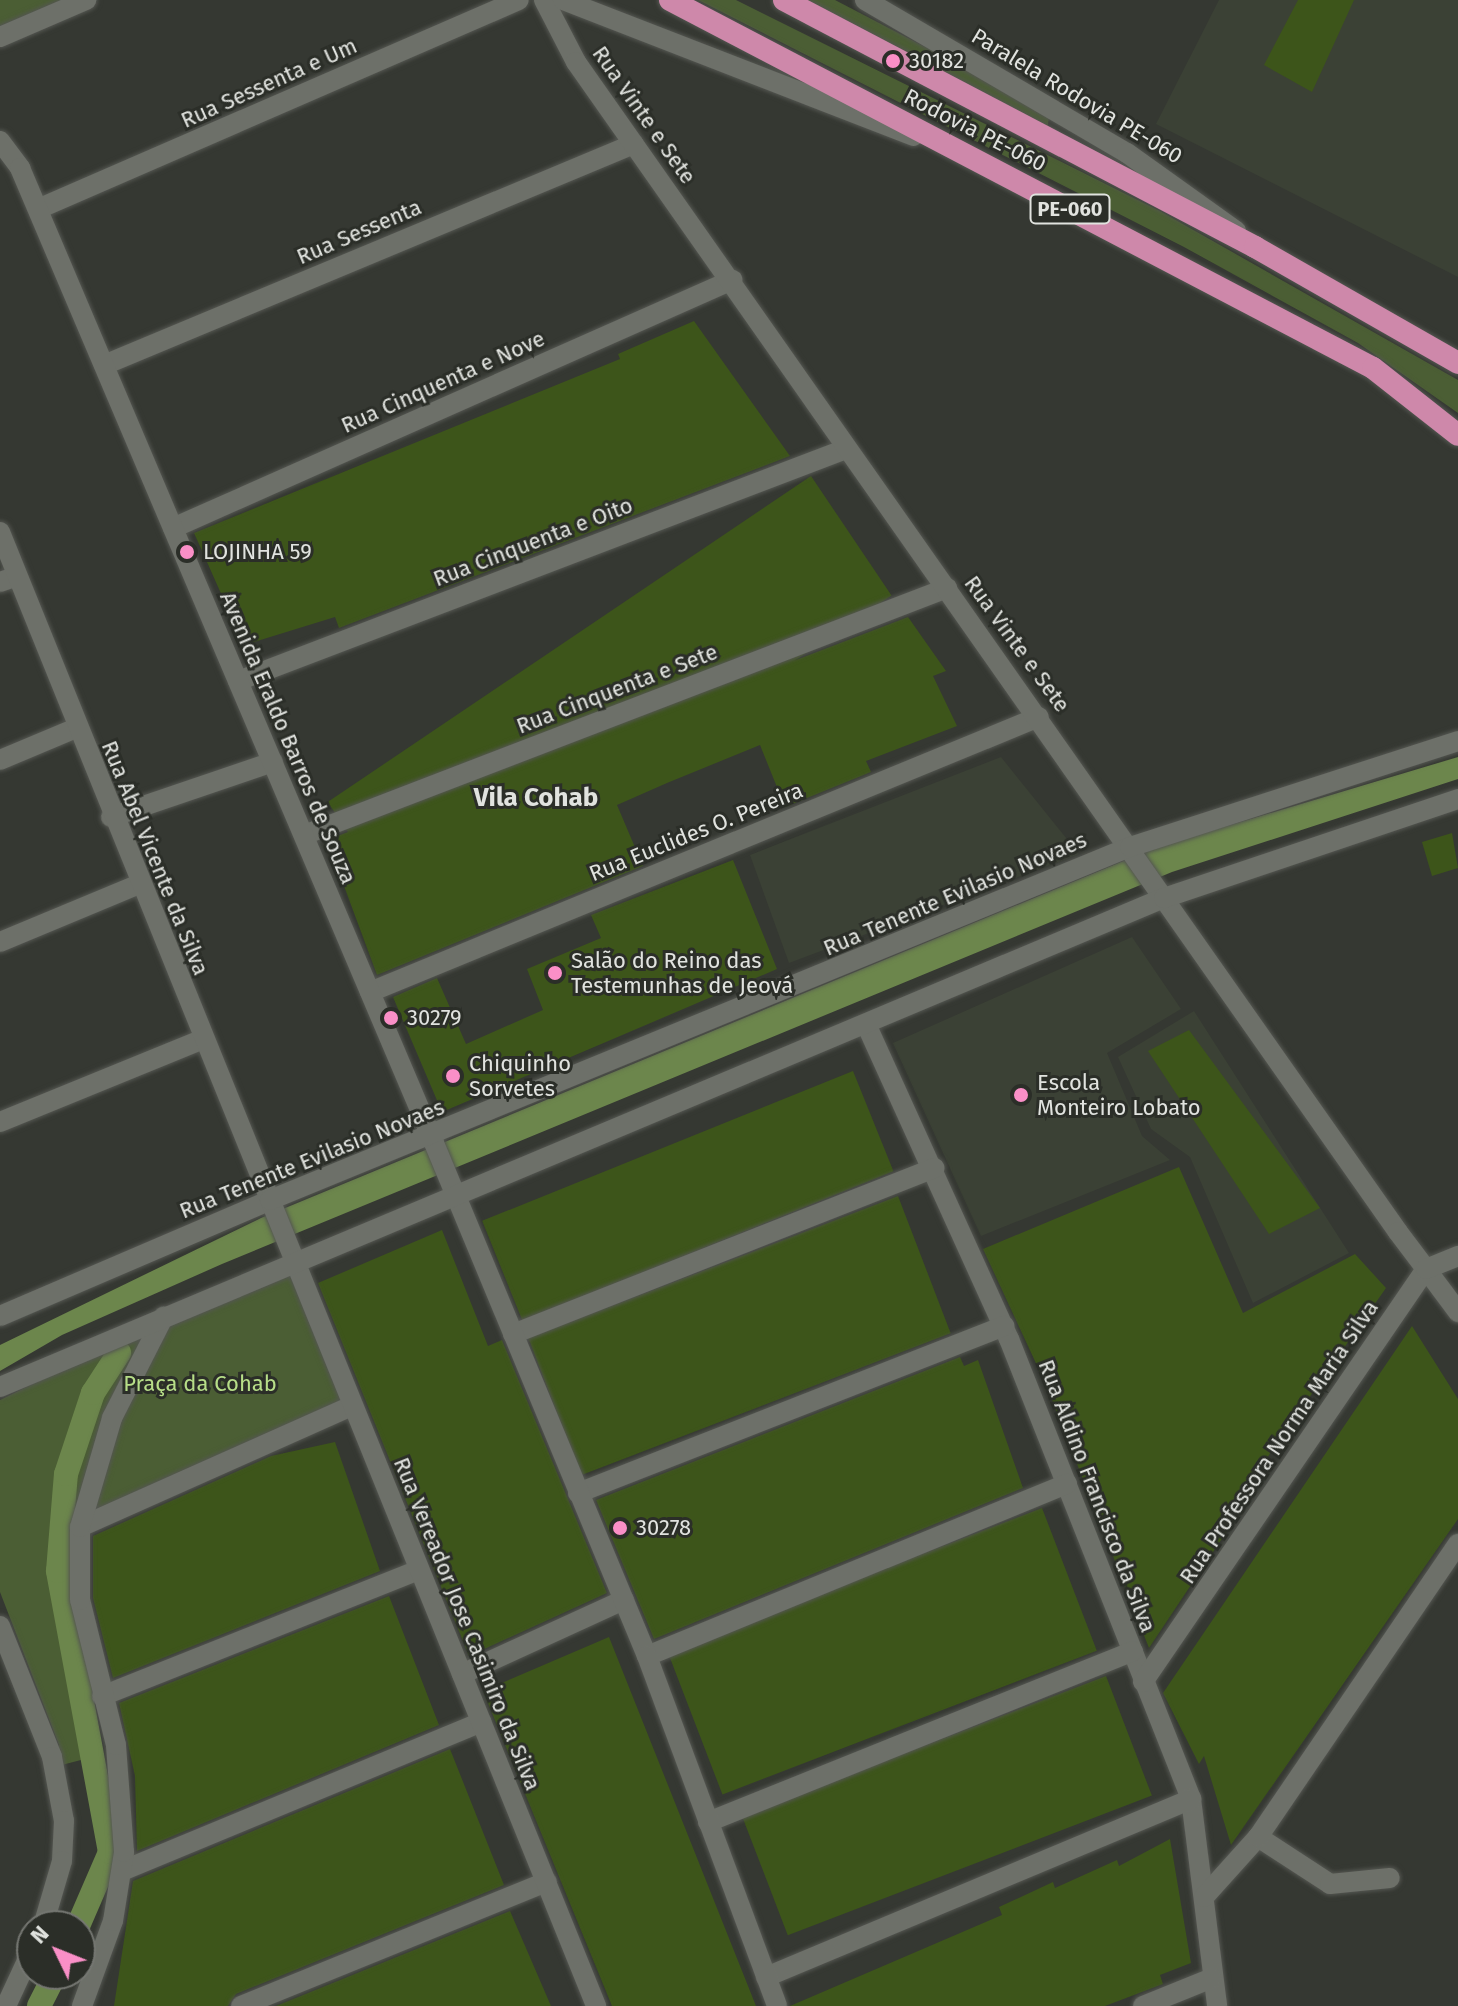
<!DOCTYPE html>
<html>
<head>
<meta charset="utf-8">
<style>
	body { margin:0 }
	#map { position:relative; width:1458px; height:2006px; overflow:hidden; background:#353832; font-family:"Fira Sans",sans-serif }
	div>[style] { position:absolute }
	.built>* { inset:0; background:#3b4135 }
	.green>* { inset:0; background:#4b5e34 }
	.water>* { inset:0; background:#6c864c }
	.canal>* { height:24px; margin:-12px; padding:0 12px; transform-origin:12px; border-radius:12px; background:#6c864c }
	.building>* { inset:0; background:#3d551a; transform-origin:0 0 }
	.roads { filter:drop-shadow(0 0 2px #545651) drop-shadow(0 0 2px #545651) }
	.minor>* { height:20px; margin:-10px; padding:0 10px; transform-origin:10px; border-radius:10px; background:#6d7069 }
	.tertiary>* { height:20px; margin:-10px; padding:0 10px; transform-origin:10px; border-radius:10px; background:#6d7069 }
	.secondary>* { height:20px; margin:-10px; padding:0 10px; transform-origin:10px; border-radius:10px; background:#6d7069 }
	.trunk>* { height:22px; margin:-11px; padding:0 11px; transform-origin:11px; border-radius:11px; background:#ce88aa }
	.dots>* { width:22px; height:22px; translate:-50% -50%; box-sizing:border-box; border:4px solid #2b2e28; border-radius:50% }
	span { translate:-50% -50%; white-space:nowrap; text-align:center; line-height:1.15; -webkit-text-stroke:6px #2b2e28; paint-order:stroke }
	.shield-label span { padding:2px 6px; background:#2b2e28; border:2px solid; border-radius:6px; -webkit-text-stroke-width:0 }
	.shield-label { font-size:20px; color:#e1e3df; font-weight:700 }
	.poi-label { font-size:22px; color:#e1e3df }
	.left { translate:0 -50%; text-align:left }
	.street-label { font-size:22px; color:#e1e3df }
	.park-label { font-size:22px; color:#b7de88 }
	.quarter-label { font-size:26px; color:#e1e3df; font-weight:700 }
	.north { position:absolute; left:16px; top:1910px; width:80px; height:80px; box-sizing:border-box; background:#2b2e28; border:2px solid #747671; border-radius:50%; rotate:313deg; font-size:22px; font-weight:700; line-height:32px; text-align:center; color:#e1e3df }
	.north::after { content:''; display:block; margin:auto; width:28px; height:36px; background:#fa8fc7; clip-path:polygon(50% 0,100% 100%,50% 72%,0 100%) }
</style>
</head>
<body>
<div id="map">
	<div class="built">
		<i style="clip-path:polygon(1219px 0,1458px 0,1458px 277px,1156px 124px)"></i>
		<i style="clip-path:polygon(1001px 757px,1079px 854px,789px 963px,750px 855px)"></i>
		<i style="clip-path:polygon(1132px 937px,1181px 1009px,1107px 1053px,1142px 1136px,1170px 1160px,981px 1236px,893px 1043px)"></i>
		<i style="clip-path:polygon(1194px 1011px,1349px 1253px,1253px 1303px,1190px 1157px,1151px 1129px,1118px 1057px)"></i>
	</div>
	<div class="green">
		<i style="clip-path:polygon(0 0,63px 0,0 26px)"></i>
		<i style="clip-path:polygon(698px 0,736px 0,1160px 211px,1458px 380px,1458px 413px,1358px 343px,1184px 247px)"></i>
		<i style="clip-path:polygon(795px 0,835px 0,1050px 112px,1047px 130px)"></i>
		<i style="clip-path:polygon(288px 1271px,346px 1405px,73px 1521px,56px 1616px,100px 1755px,58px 1766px,59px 1745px,0 1592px,0 1400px,144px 1329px)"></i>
	</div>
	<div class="water">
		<i style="clip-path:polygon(1458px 757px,1458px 779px,1172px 872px,222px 1264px,62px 1335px,0 1371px,0 1345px,261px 1218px,1157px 847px)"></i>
	</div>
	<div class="canal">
		<i style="left:78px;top:1926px;width:81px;rotate:-66.6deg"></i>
		<i style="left:110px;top:1852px;width:286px;rotate:-100.5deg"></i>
		<i style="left:58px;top:1571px;width:97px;rotate:-85.3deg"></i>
		<i style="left:66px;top:1474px;width:85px;rotate:-71.6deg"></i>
		<i style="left:93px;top:1393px;width:48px;rotate:-57deg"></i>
		<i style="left:39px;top:2006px;width:36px;rotate:-63deg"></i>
	</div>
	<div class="building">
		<i style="clip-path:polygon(1298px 0,1354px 0,1312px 92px,1264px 65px)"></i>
		<i style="clip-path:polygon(694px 321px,790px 456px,339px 628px,335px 617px,244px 645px,194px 533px,620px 359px,618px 354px)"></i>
		<i style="left:811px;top:476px;width:144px;height:583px;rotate:56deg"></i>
		<i style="clip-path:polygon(908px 617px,946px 671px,933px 676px,957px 726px,866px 761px,871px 772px,785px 807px,760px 745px,667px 783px,617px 805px,643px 866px,377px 975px,327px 840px)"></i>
		<i style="clip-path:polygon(1452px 833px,1458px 868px,1432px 876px,1422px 842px)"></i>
		<i style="clip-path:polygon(733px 860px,777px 969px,442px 1112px,393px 997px,437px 978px,466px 1044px,543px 1010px,527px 969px,601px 938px,591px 915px)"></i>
		<i style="clip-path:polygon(1189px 1030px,1320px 1208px,1269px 1234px,1148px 1051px)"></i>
		<i style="left:853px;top:1071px;width:108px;height:400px;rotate:68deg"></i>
		<i style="clip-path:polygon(1179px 1167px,1243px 1313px,1355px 1254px,1386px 1288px,1229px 1512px,1233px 1522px,1149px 1648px,1047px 1387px,983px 1249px)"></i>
		<i style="left:898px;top:1196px;width:147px;height:396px;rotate:69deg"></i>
		<i style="clip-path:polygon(442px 1230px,488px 1346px,502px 1340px,607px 1593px,469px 1656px,318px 1283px)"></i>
		<i style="clip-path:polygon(1412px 1326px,1458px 1399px,1458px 1519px,1231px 1845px,1204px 1756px,1199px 1764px,1163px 1693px)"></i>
		<i style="clip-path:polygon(960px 1357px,964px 1366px,978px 1360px,1023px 1488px,654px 1639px,596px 1500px)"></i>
		<i style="clip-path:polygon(335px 1442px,380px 1571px,113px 1678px,93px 1598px,93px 1536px,271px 1456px)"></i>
		<i style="left:1042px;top:1508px;width:153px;height:401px;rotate:69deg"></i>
		<i style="clip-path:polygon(389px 1596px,439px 1725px,137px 1851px,135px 1776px,119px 1703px)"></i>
		<i style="clip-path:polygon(609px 1637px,650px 1740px,756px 2006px,612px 2006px,483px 1691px)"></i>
		<i style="left:1106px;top:1676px;width:128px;height:390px;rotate:69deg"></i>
		<i style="clip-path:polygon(450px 1749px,504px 1885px,236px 1994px,228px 2006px,114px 2006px,133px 1881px)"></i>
		<i style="clip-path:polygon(1170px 1839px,1191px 1963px,1160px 1975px,1163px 1984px,1105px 2006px,790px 2006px,1002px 1915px,999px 1907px,1053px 1882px,1055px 1888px,1117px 1860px,1119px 1866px)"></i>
		<i style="clip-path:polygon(510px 1911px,551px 2006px,276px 2006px)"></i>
	</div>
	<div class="roads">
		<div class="minor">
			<i style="left:0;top:37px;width:94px;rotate:-23.3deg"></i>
			<i style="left:38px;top:209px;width:524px;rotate:-23.49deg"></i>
			<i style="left:104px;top:365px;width:574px;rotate:-22.64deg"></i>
			<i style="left:173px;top:528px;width:612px;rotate:-23.92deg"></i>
			<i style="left:0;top:582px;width:18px;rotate:-19deg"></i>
			<i style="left:238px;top:681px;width:651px;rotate:-20.89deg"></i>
			<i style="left:0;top:760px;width:82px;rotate:-22.8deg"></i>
			<i style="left:111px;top:817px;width:171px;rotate:-18.8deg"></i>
			<i style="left:304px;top:835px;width:689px;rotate:-21.01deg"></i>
			<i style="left:0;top:942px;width:151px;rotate:-22.6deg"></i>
			<i style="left:370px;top:992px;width:723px;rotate:-22.35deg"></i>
			<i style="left:866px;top:1024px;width:346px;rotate:65.6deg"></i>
			<i style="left:1009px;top:1339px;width:495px;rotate:68.4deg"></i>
			<i style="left:1191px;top:1799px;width:209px;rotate:82.8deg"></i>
			<i style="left:0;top:1122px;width:219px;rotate:-22.2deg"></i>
			<i style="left:0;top:1316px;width:294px;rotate:-23.2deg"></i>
			<i style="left:513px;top:1334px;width:453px;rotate:-21.5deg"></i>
			<i style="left:578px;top:1493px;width:458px;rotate:-21.4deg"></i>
			<i style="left:80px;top:1527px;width:298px;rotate:-24deg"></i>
			<i style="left:0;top:1626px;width:141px;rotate:68.3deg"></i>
			<i style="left:52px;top:1757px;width:65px;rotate:79.4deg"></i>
			<i style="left:64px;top:1821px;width:40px;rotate:92.9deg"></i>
			<i style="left:62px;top:1861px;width:68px;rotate:106.3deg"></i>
			<i style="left:647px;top:1656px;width:454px;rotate:-22.3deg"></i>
			<i style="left:462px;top:1674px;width:178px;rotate:-24.6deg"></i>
			<i style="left:1143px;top:1682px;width:501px;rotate:-55.58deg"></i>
			<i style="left:1426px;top:1269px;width:54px;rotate:53.3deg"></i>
			<i style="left:102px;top:1696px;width:341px;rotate:-21.7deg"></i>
			<i style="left:708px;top:1822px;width:458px;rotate:-21.9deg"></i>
			<i style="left:1258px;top:1837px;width:86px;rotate:33.1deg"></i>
			<i style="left:1330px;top:1884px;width:60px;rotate:-5.7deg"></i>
			<i style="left:122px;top:1871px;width:389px;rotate:-22.5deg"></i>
			<i style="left:1204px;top:1897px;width:81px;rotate:-48deg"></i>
			<i style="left:1258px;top:1837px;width:355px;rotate:-55.7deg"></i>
			<i style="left:766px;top:1977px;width:461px;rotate:-22.7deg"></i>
			<i style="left:6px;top:2006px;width:62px;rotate:-65.1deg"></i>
			<i style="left:82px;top:2006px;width:90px;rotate:-70deg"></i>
			<i style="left:113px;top:1921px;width:70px;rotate:-80.9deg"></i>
			<i style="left:124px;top:1852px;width:107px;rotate:-94.3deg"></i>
			<i style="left:116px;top:1745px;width:149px;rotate:-103.9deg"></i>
			<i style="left:80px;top:1600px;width:73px;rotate:-90deg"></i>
			<i style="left:80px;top:1527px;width:114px;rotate:-73.6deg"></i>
			<i style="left:112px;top:1418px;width:114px;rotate:-63deg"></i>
			<i style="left:241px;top:2006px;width:330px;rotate:-22.1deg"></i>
			<i style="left:1143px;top:2006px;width:74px;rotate:-22.1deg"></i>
		</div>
		<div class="tertiary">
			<i style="left:544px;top:0;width:70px;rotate:62.7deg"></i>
			<i style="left:576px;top:62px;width:1430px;rotate:54.91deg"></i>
			<i style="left:1398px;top:1232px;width:46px;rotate:52.9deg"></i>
			<i style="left:1426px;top:1269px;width:35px;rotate:-22deg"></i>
			<i style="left:0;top:141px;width:34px;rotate:53deg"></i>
			<i style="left:20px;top:168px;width:1059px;rotate:66.99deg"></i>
			<i style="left:434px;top:1143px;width:555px;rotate:67.45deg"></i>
			<i style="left:647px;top:1656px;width:373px;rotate:69.6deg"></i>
			<i style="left:0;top:532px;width:1590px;rotate:67.98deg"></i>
			<i style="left:270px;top:1200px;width:930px;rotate:-22.32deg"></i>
			<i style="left:1130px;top:847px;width:345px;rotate:-17.9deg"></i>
			<i style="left:0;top:1387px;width:1263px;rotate:-22.79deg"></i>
			<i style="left:1164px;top:898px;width:310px;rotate:-18.6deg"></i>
		</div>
		<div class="secondary">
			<i style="left:563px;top:0;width:376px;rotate:21.2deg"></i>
			<i style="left:865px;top:0;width:303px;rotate:30.3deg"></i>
			<i style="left:1127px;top:153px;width:134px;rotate:35.6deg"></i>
		</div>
		<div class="trunk">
			<i style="left:670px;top:0;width:793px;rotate:27.63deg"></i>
			<i style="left:1373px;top:368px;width:108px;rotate:38.2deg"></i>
			<i style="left:784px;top:0;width:532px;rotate:27.67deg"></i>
			<i style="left:1255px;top:247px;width:234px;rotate:29.7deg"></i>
		</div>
	</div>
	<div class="dots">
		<i style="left:893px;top:61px;background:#fa8fc7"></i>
		<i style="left:187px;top:552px;background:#fa8fc7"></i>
		<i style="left:555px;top:973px;background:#fa8fc7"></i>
		<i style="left:391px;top:1018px;background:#fa8fc7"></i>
		<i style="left:453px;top:1076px;background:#fa8fc7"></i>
		<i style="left:1021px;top:1095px;background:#fa8fc7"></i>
		<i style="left:620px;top:1528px;background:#fa8fc7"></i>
	</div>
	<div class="shield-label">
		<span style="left:1070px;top:209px">PE-060</span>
	</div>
	<div class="poi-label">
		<span class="left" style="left:909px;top:61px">30182</span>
		<span class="left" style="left:203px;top:552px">LOJINHA 59</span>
		<span class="left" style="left:571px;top:973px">Salão do Reino das<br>Testemunhas de Jeová</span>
		<span class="left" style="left:407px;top:1018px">30279</span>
		<span class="left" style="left:469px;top:1076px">Chiquinho<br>Sorvetes</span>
		<span class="left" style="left:1037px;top:1095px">Escola<br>Monteiro Lobato</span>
		<span class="left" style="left:636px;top:1528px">30278</span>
	</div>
	<div class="street-label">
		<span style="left:269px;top:83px;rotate:-24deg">Rua Sessenta e Um</span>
		<span style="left:1077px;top:96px;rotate:31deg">Paralela Rodovia PE-060</span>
		<span style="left:644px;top:115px;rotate:55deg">Rua Vinte e Sete</span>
		<span style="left:975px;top:130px;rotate:27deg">Rodovia PE-060</span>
		<span style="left:359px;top:232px;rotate:-23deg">Rua Sessenta</span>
		<span style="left:443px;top:382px;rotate:-24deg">Rua Cinquenta e Nove</span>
		<span style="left:533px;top:542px;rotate:-21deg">Rua Cinquenta e Oito</span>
		<span style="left:1017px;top:644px;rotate:54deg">Rua Vinte e Sete</span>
		<span style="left:617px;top:689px;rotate:-21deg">Rua Cinquenta e Sete</span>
		<span style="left:288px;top:738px;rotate:67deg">Avenida Eraldo Barros de Souza</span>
		<span style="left:696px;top:832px;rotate:-22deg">Rua Euclides O. Pereira</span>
		<span style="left:155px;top:858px;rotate:68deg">Rua Abel Vicente da Silva</span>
		<span style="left:955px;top:894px;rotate:-23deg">Rua Tenente Evilasio Novaes</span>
		<span style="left:312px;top:1159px;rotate:-22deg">Rua Tenente Evilasio Novaes</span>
		<span style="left:1279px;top:1442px;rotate:-56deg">Rua Professora Norma Maria Silva</span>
		<span style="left:1097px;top:1496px;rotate:69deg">Rua Aldino Francisco da Silva</span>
		<span style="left:467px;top:1624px;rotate:68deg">Rua Vereador Jose Casimiro da Silva</span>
	</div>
	<div class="park-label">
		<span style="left:200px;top:1384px">Praça da Cohab</span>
	</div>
	<div class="quarter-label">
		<span style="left:536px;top:798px">Vila Cohab</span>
	</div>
	<div class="north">N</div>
</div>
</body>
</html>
